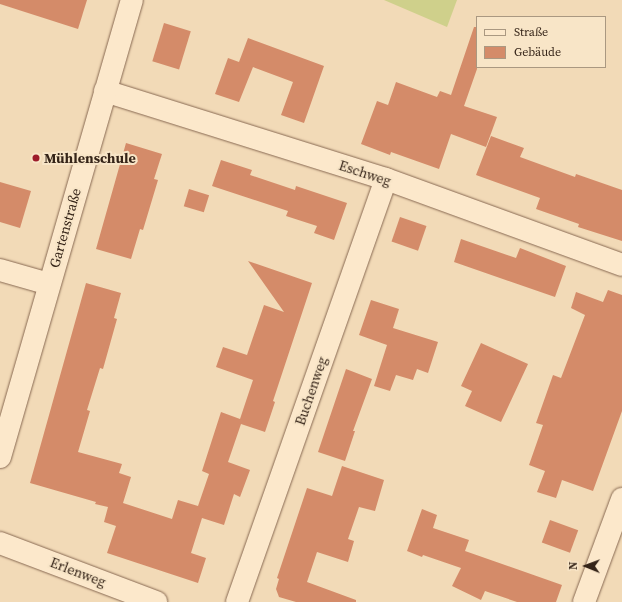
<!DOCTYPE html>
<html>
<head>
<meta charset="utf-8">
<style>
	body { margin:0 }
	#map { position:relative; width:622px; height:602px; overflow:hidden; background:#f2dab7; font-family:"Source Serif 4",serif }
	div>[style] { position:absolute }
	.green>* { inset:0; background:#cfd08b }
	.building>* { inset:0; background:#d48b69; transform-origin:0 0 }
	.roads { filter:drop-shadow(0 0 1px #886952) drop-shadow(0 0 1px #886952) }
	.minor>* { height:22px; margin:-11px; padding:0 11px; transform-origin:11px; border-radius:11px; background:#fce8cb }
	.tertiary>* { height:22px; margin:-11px; padding:0 11px; transform-origin:11px; border-radius:11px; background:#fce8cb }
	.dots>* { width:11px; height:11px; translate:-50% -50%; box-sizing:border-box; border:2px solid #f8e5c7; border-radius:50% }
	span { translate:-50% -50%; white-space:nowrap; text-align:center; line-height:1.15; -webkit-text-stroke:4px #f8e5c7; paint-order:stroke }
	.poi-label { font-size:14px; color:#352418; font-weight:700 }
	.left { translate:0 -50%; text-align:left }
	.street-label { font-size:14px; color:#352418 }
	.legend { position:absolute; left:476px; top:16px; width:130px; height:52px; box-sizing:border-box; background:#f8e5c7; border:1px solid #aa9881; margin:0; padding:5px 7px; list-style:none; font-size:12px; color:#352418 }
	.legend li { display:flex; align-items:center; gap:8px; height:20px }
	.legend b { width:20px; border:1px solid #aa9881 }
	.north { position:absolute; left:566px; top:546px; width:40px; height:40px; -webkit-text-stroke:3px #f8e5c7; paint-order:stroke; rotate:271deg; font-size:11px; font-weight:700; line-height:16px; text-align:center; color:#352418 }
	.north::after { content:''; display:block; margin:auto; width:14px; height:18px; background:#352418; clip-path:polygon(50% 0,100% 100%,50% 72%,0 100%) }
</style>
</head>
<body>
<div id="map">
	<div class="green">
		<i style="clip-path:polygon(384px 0,457px 0,447px 27px)"></i>
	</div>
	<div class="building">
		<i style="clip-path:polygon(0 0,87px 0,78px 29px,0 4px)"></i>
		<i style="left:164px;top:23px;width:28px;height:40px;rotate:17deg"></i>
		<i style="clip-path:polygon(474px 27px,477px 27px,477px 69px,464px 106px,497px 117px,486px 147px,451px 134px,439px 169px,391px 152px,390px 155px,361px 144px,377px 101px,388px 105px,396px 82px,437px 97px,440px 91px,451px 95px)"></i>
		<i style="clip-path:polygon(248px 38px,324px 66px,304px 123px,281px 115px,293px 82px,253px 67px,239px 102px,215px 94px,228px 58px,239px 62px)"></i>
		<i style="clip-path:polygon(491px 136px,524px 148px,520px 157px,575px 177px,576px 174px,622px 190px,622px 241px,578px 227px,579px 224px,536px 209px,540px 198px,476px 175px)"></i>
		<i style="clip-path:polygon(126px 143px,162px 154px,154px 179px,158px 180px,143px 230px,140px 229px,131px 259px,96px 249px)"></i>
		<i style="clip-path:polygon(221px 160px,252px 170px,250px 175px,295px 190px,296px 186px,347px 203px,334px 240px,314px 233px,317px 226px,286px 216px,288px 211px,212px 186px)"></i>
		<i style="clip-path:polygon(0 182px,31px 191px,20px 228px,0 222px)"></i>
		<i style="left:189px;top:189px;width:21px;height:18px;rotate:17deg"></i>
		<i style="left:400px;top:217px;width:28px;height:26px;rotate:19deg"></i>
		<i style="clip-path:polygon(461px 239px,516px 258px,520px 248px,566px 266px,555px 297px,454px 262px)"></i>
		<i style="clip-path:polygon(248px 261px,312px 283px,273px 401px,275px 402px,265px 432px,241px 424px,228px 462px,250px 470px,240px 497px,234px 494px,224px 525px,202px 518px,191px 553px,206px 558px,198px 583px,107px 553px,116px 526px,104px 522px,108px 507px,95px 504px,96px 502px,30px 483px,86px 283px,121px 293px,114px 318px,117px 319px,103px 369px,100px 368px,87px 410px,90px 411px,78px 452px,122px 464px,119px 473px,131px 477px,123px 503px,172px 519px,178px 500px,198px 506px,209px 474px,202px 471px,221px 412px,240px 419px,253px 380px,216px 367px,223px 347px,247px 355px,264px 305px,284px 312px)"></i>
		<i style="clip-path:polygon(608px 290px,622px 295px,622px 411px,593px 491px,562px 480px,556px 498px,537px 492px,545px 471px,529px 465px,543px 425px,536px 423px,553px 375px,561px 378px,585px 315px,571px 308px,576px 292px,603px 302px)"></i>
		<i style="clip-path:polygon(371px 300px,399px 309px,393px 328px,438px 342px,428px 373px,417px 369px,413px 380px,396px 375px,390px 391px,374px 386px,387px 345px,359px 335px)"></i>
		<i style="clip-path:polygon(481px 343px,528px 364px,501px 422px,465px 406px,472px 391px,461px 386px)"></i>
		<i style="clip-path:polygon(346px 369px,372px 379px,353px 431px,355px 431px,345px 461px,318px 452px)"></i>
		<i style="clip-path:polygon(342px 466px,384px 480px,375px 511px,359px 507px,348px 539px,354px 541px,348px 562px,317px 552px,307px 582px,356px 600px,356px 602px,296px 602px,279px 597px,276px 589px,279px 579px,277px 578px,307px 488px,332px 496px)"></i>
		<i style="clip-path:polygon(422px 509px,437px 515px,433px 528px,469px 540px,465px 551px,562px 585px,556px 602px,517px 602px,485px 591px,481px 600px,452px 586px,461px 568px,423px 555px,422px 557px,407px 551px)"></i>
		<i style="left:550px;top:520px;width:30px;height:24px;rotate:20deg"></i>
	</div>
	<div class="roads">
		<div class="minor">
			<i style="left:105px;top:91px;width:294px;rotate:17.4deg"></i>
			<i style="left:386px;top:179px;width:251px;rotate:20deg"></i>
			<i style="left:0;top:270px;width:51px;rotate:15.9deg"></i>
			<i style="left:0;top:457px;width:476px;rotate:-73.9deg"></i>
			<i style="left:0;top:543px;width:167px;rotate:20.7deg"></i>
			<i style="left:237px;top:602px;width:448px;rotate:-70.6deg"></i>
		</div>
		<div class="tertiary">
			<i style="left:584px;top:602px;width:110px;rotate:-69.7deg"></i>
		</div>
	</div>
	<div class="dots">
		<i style="left:36px;top:158px;background:#9d1c2a"></i>
	</div>
	<div class="poi-label">
		<span class="left" style="left:44px;top:158px">Mühlenschule</span>
	</div>
	<div class="street-label">
		<span style="left:365px;top:173px;rotate:18deg">Eschweg</span>
		<span style="left:65px;top:228px;rotate:-74deg">Gartenstraße</span>
		<span style="left:311px;top:391px;rotate:-71deg">Buchenweg</span>
		<span style="left:78px;top:572px;rotate:21deg">Erlenweg</span>
	</div>
	<ul class="legend">
	<li><b style="height:5px;background:#fce8cb"></b>Straße</li>
	<li><b style="height:11px;background:#d48b69"></b>Gebäude</li>
	</ul>
	<div class="north">N</div>
</div>
</body>
</html>
